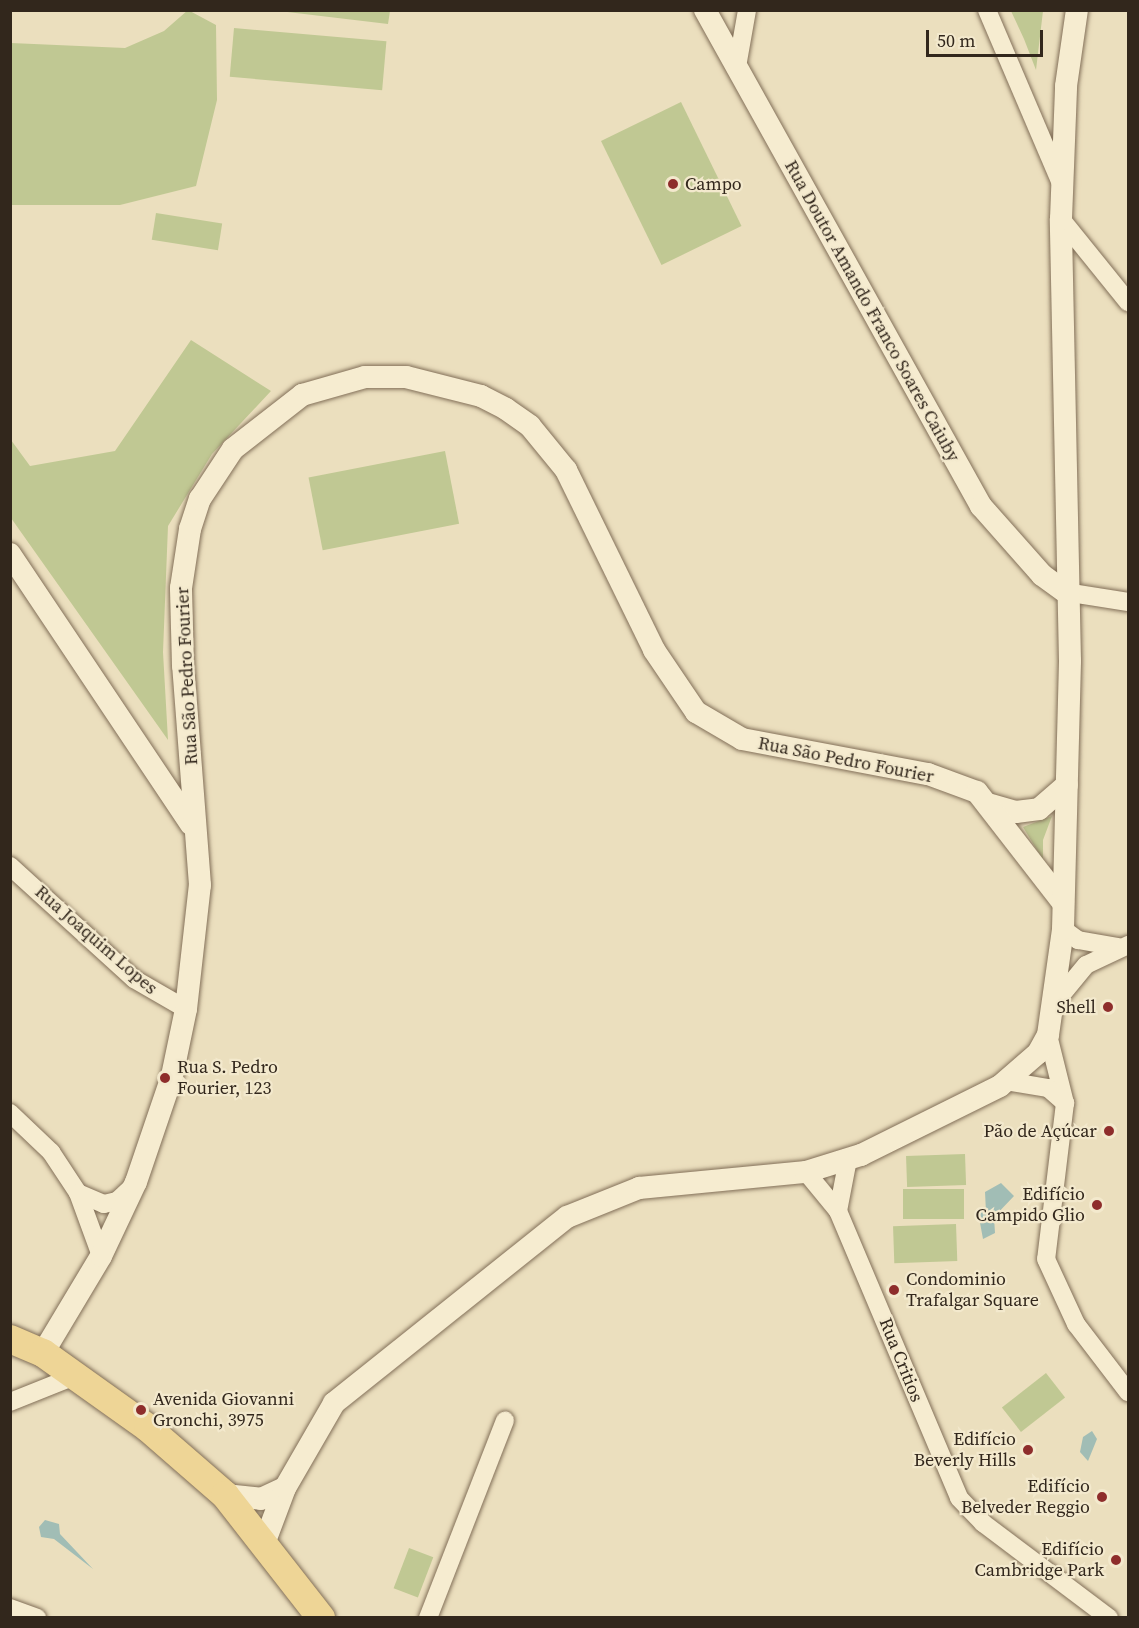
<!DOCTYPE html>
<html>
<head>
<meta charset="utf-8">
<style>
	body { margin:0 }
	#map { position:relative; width:1139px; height:1628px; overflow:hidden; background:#ebdfbe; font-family:"Source Serif 4",serif }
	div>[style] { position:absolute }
	.green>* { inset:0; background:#c0c893; transform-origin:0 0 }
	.water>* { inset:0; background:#a1bdb5 }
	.roads { filter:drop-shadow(0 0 2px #826f58) drop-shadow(0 0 2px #826f58) }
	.minor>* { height:18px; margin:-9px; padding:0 9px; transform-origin:9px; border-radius:9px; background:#f6ecd0 }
	.tertiary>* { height:22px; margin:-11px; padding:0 11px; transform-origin:11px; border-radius:11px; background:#f6ecd0 }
	.primary>* { height:28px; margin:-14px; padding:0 14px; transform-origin:14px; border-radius:14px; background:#eed596 }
	.dots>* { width:16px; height:16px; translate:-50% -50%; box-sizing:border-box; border:3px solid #f3e9cd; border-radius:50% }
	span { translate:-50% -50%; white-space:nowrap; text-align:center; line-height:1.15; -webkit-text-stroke:4.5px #f3e9cd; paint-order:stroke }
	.poi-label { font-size:18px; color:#32271c }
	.left { translate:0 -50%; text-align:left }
	.right { translate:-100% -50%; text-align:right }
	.street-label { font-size:18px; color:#32271c }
	.frame { position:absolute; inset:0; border:12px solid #32271c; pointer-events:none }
	.scale { position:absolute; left:926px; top:30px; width:117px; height:27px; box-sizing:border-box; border:3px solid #32271c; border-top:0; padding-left:8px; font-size:18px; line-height:21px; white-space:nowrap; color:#32271c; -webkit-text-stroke:4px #f3e9cd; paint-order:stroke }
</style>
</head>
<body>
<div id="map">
	<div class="green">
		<i style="clip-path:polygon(188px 10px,216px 25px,217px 100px,196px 186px,120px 205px,11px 205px,11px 43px,125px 48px,164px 31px)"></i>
		<i style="clip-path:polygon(279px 11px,390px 11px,388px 24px)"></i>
		<i style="clip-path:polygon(1011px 11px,1043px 11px,1036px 70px,1024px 39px)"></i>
		<i style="left:234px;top:28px;width:153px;height:49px;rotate:5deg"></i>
		<i style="left:681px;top:102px;width:138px;height:89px;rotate:64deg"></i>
		<i style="left:156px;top:213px;width:67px;height:27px;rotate:9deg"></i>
		<i style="clip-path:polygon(191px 340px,271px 391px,212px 454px,168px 526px,163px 652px,168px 740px,11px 518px,11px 440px,30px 466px,115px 451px)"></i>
		<i style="left:445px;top:451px;width:74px;height:139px;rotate:79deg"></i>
		<i style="clip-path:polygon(1052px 816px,1043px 840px,1043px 860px,1023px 827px)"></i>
		<i style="left:965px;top:1154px;width:31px;height:59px;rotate:88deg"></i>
		<i style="left:964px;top:1189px;width:30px;height:61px;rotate:90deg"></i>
		<i style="left:956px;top:1224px;width:37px;height:63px;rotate:88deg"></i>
		<i style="left:1046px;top:1373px;width:31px;height:56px;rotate:52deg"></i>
		<i style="left:409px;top:1548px;width:26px;height:43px;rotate:21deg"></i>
	</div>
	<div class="water">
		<i style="clip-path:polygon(1001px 1183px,1014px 1196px,994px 1217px,995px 1233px,983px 1239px,978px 1212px,986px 1212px,985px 1192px)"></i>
		<i style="clip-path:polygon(1092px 1431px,1097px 1439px,1088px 1461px,1080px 1452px,1083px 1437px)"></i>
		<i style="clip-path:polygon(45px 1520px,59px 1524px,60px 1534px,93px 1569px,54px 1539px,41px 1537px,39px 1527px)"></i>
	</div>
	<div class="roads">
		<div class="minor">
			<i style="left:987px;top:10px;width:191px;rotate:66.9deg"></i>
			<i style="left:737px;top:67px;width:58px;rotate:-80deg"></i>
			<i style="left:1061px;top:219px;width:107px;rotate:51.1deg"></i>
			<i style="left:1065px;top:592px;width:64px;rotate:9deg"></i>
			<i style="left:10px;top:866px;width:168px;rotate:42.3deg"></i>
			<i style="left:134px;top:979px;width:60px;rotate:30deg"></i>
			<i style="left:1063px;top:929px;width:19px;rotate:36deg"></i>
			<i style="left:1078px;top:940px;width:41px;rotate:9.9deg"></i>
			<i style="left:1058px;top:999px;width:44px;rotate:-50.5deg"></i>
			<i style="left:1086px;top:965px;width:47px;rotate:-25.5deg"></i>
			<i style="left:1048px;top:1035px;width:70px;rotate:76deg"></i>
			<i style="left:1065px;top:1103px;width:157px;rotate:96.9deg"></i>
			<i style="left:1046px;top:1259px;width:72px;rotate:65.2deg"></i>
			<i style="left:1076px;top:1324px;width:86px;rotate:52.6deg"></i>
			<i style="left:1006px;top:1081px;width:43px;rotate:9.5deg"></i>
			<i style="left:1048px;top:1088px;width:23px;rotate:41deg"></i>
			<i style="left:10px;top:1113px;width:57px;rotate:43.6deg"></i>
			<i style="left:51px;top:1152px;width:49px;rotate:56.6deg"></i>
			<i style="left:78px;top:1193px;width:67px;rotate:69.9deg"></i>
			<i style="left:806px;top:1172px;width:50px;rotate:50.6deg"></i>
			<i style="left:838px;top:1211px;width:311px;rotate:67.1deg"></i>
			<i style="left:959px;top:1498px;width:35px;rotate:46deg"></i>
			<i style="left:983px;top:1523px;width:158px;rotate:37deg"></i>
			<i style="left:78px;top:1193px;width:28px;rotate:23deg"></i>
			<i style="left:104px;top:1204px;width:13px;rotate:-13deg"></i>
			<i style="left:117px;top:1201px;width:19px;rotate:-43deg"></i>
			<i style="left:838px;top:1211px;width:53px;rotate:-79.1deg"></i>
			<i style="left:10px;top:1402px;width:70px;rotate:-21.8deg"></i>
			<i style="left:10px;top:1608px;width:29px;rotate:20deg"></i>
			<i style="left:428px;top:1618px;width:212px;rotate:-68.7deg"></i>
		</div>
		<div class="tertiary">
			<i style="left:705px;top:10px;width:568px;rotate:60.91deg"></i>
			<i style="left:981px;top:506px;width:92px;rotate:48.5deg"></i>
			<i style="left:1042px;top:575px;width:29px;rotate:36deg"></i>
			<i style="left:10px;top:554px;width:325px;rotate:56.2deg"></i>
			<i style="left:988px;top:804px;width:29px;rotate:16deg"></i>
			<i style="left:1016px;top:812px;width:23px;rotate:-7deg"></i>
			<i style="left:1039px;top:809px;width:37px;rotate:-41deg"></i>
			<i style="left:43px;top:1353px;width:113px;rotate:-59.1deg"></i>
			<i style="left:101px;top:1256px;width:82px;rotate:-64.7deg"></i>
			<i style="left:136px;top:1182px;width:112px;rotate:-71.2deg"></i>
			<i style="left:172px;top:1076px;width:68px;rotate:-78.2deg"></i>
			<i style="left:186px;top:1009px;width:125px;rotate:-83.6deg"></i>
			<i style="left:200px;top:885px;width:220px;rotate:-94.4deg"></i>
			<i style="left:183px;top:666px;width:78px;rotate:-91.5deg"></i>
			<i style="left:181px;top:588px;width:60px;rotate:-81.3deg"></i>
			<i style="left:190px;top:529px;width:32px;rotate:-72deg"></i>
			<i style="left:200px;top:499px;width:60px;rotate:-56.6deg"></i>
			<i style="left:233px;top:449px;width:88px;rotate:-38deg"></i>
			<i style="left:302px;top:395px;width:66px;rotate:-15.9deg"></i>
			<i style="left:365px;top:377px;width:41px"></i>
			<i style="left:406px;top:377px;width:77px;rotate:14.2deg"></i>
			<i style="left:481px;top:396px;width:28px;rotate:27deg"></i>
			<i style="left:506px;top:409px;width:29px;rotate:35deg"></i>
			<i style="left:530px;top:426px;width:57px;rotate:50.7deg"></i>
			<i style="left:566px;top:470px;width:200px;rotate:63.9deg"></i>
			<i style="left:654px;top:650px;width:75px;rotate:55.9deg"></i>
			<i style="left:696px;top:712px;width:53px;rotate:30.4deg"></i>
			<i style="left:742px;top:739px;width:189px;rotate:10.7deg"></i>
			<i style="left:928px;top:774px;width:52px;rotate:20.2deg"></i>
			<i style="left:977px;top:792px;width:140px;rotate:52.2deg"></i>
			<i style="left:225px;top:1495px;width:36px;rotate:6deg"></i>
			<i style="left:261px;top:1499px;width:26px;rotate:-25deg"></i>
			<i style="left:265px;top:1541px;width:57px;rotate:-69.3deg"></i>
			<i style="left:285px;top:1488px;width:98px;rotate:-60deg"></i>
			<i style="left:334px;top:1403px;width:298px;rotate:-38.6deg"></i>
			<i style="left:567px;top:1217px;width:78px;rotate:-21.9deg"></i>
			<i style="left:639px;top:1188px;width:168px;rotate:-5.5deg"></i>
			<i style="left:806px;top:1172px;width:58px;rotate:-17.2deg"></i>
			<i style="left:861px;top:1155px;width:155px;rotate:-26.4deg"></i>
			<i style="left:1000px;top:1086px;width:50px;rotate:-41deg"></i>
			<i style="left:1038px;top:1053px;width:21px;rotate:-61deg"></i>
			<i style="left:1048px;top:1035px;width:107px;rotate:-81.9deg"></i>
			<i style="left:1063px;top:929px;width:268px;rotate:-88.5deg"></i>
			<i style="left:1070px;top:661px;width:442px;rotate:-91.2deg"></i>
			<i style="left:1061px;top:219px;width:133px;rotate:-87.8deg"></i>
			<i style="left:1066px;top:86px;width:77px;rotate:-81.8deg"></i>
		</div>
		<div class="primary">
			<i style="left:10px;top:1339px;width:36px;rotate:23deg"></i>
			<i style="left:43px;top:1353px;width:129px;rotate:35.5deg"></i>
			<i style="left:148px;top:1428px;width:102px;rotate:41deg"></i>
			<i style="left:225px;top:1495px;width:156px;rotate:52deg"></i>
		</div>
	</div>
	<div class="dots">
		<i style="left:673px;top:184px;background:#8e2d2b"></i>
		<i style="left:1108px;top:1007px;background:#8e2d2b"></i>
		<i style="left:165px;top:1078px;background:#8e2d2b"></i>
		<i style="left:1109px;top:1131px;background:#8e2d2b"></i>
		<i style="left:1097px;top:1205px;background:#8e2d2b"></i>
		<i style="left:894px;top:1290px;background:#8e2d2b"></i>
		<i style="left:141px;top:1410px;background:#8e2d2b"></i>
		<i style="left:1028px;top:1450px;background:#8e2d2b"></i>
		<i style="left:1102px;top:1497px;background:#8e2d2b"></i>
		<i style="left:1116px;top:1560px;background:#8e2d2b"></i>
	</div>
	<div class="poi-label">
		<span class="left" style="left:685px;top:184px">Campo</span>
		<span class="right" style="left:1096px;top:1007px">Shell</span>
		<span class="left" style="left:177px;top:1078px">Rua S. Pedro<br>Fourier, 123</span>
		<span class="right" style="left:1097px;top:1131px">Pão de Açúcar</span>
		<span class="right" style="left:1085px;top:1205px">Edifício<br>Campido Glio</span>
		<span class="left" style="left:906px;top:1290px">Condominio<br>Trafalgar Square</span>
		<span class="left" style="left:153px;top:1410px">Avenida Giovanni<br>Gronchi, 3975</span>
		<span class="right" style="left:1016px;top:1450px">Edifício<br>Beverly Hills</span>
		<span class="right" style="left:1090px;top:1497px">Edifício<br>Belveder Reggio</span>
		<span class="right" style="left:1104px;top:1560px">Edifício<br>Cambridge Park</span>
	</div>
	<div class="street-label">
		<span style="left:872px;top:311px;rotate:61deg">Rua Doutor Amando Franco Soares Caiuby</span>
		<span style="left:187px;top:676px;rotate:-93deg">Rua São Pedro Fourier</span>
		<span style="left:846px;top:760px;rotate:11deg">Rua São Pedro Fourier</span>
		<span style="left:96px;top:940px;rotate:41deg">Rua Joaquim Lopes</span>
		<span style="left:901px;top:1360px;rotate:68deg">Rua Critios</span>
	</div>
	<div class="frame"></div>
	<div class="scale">50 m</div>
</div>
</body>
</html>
